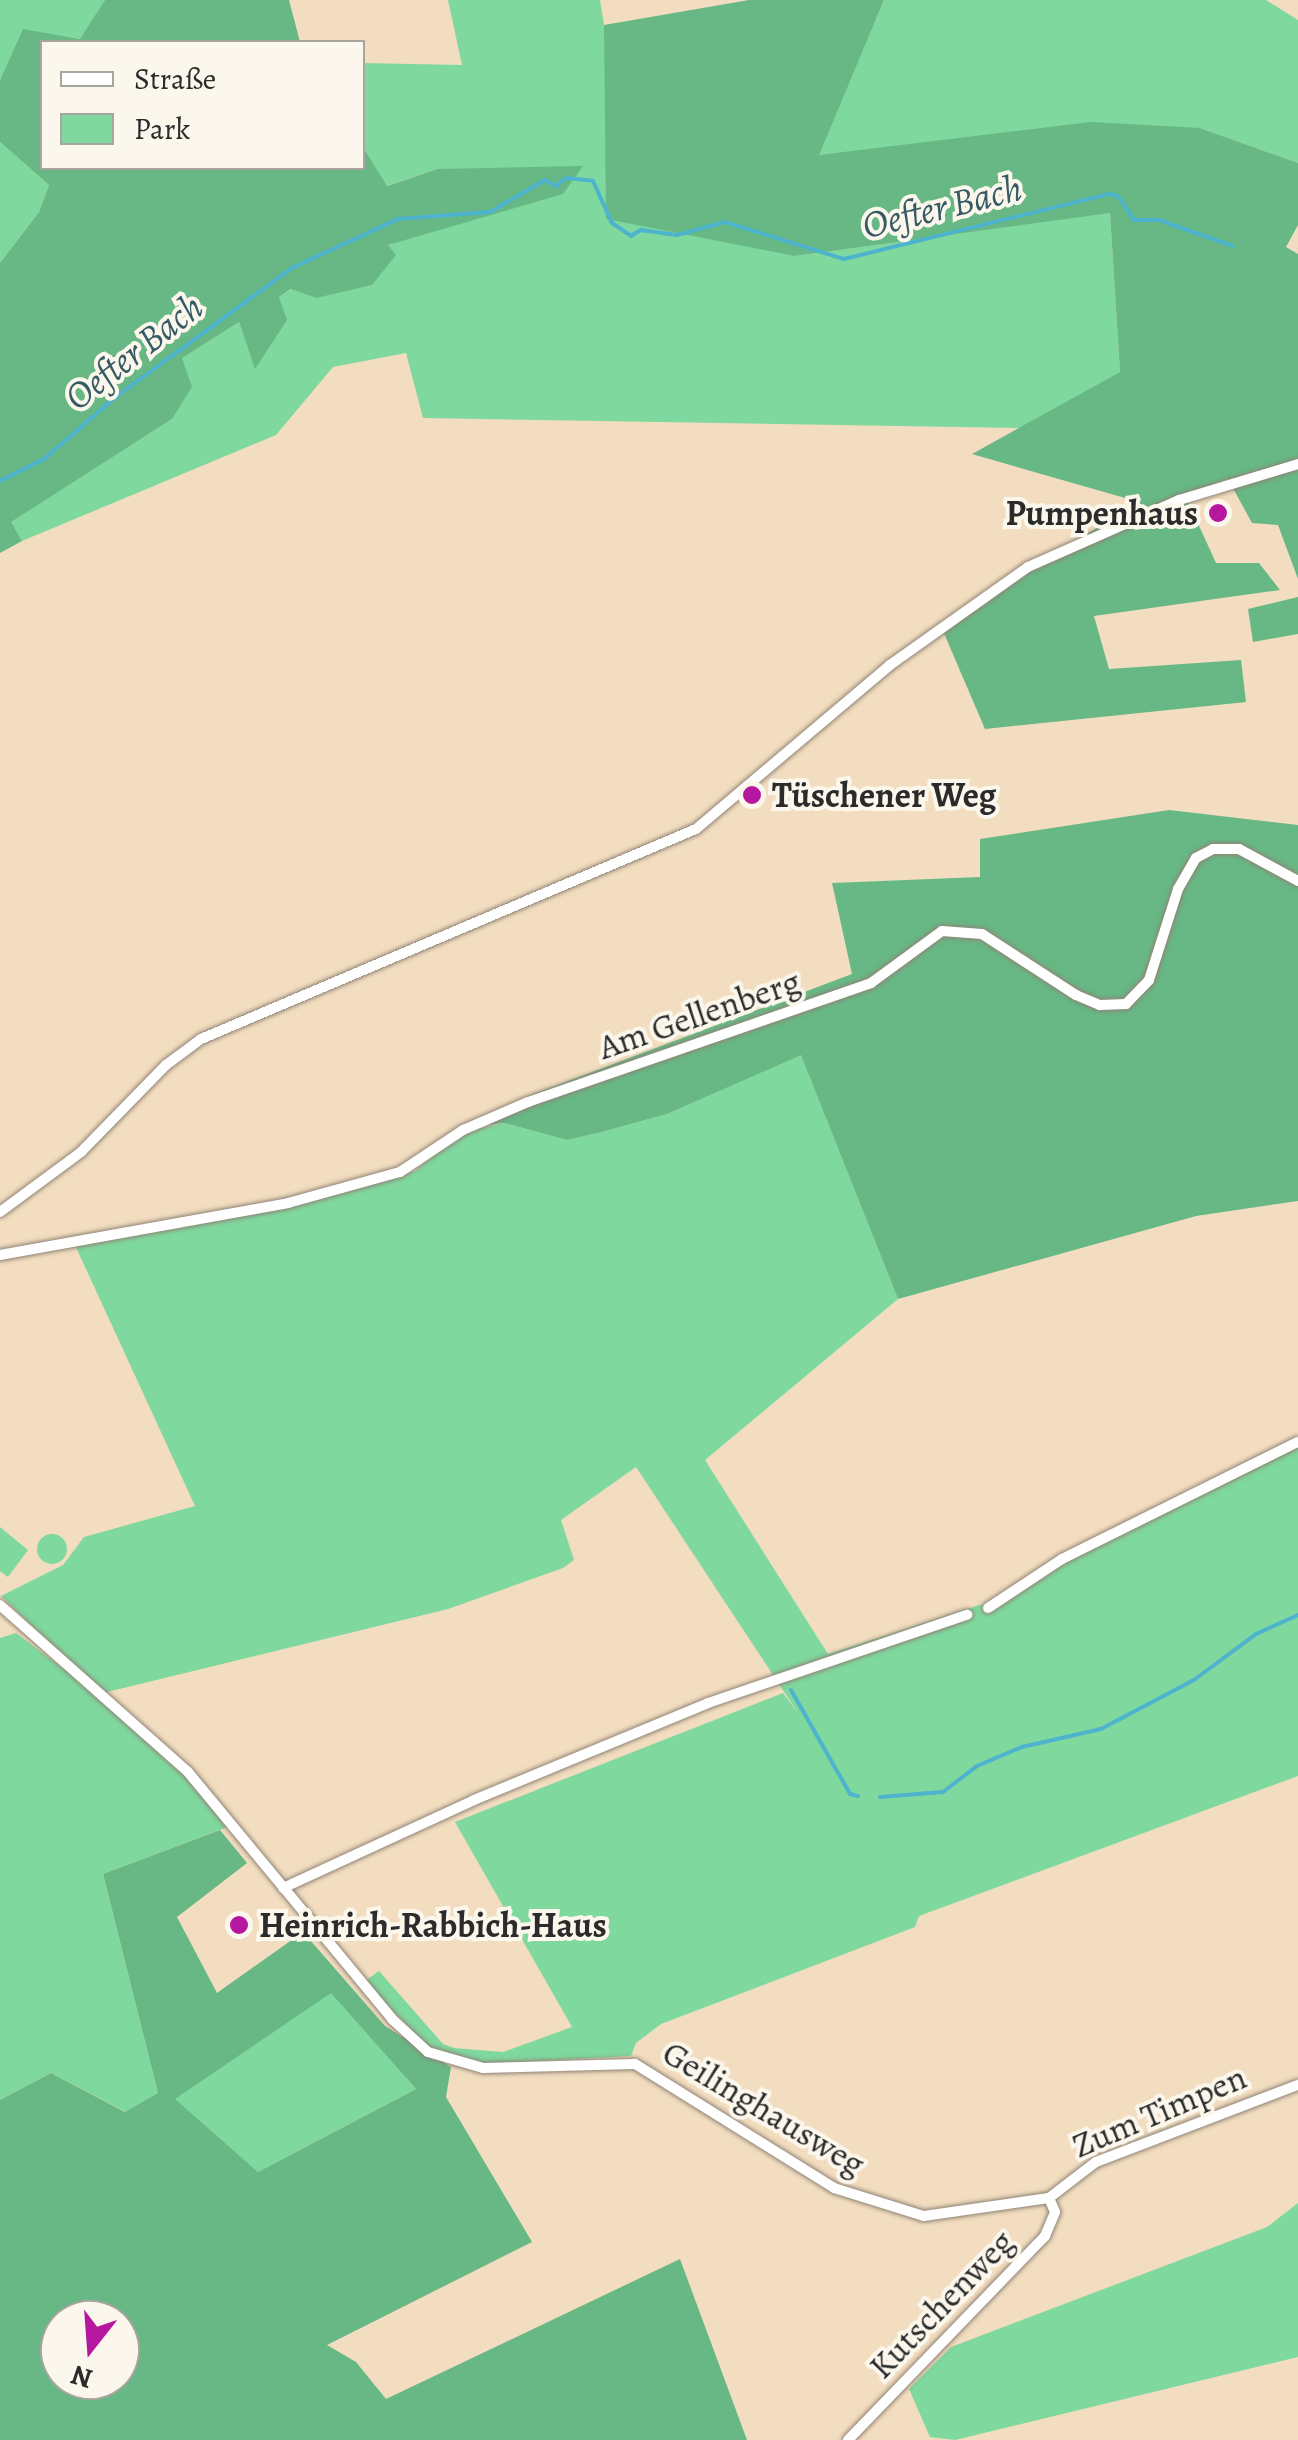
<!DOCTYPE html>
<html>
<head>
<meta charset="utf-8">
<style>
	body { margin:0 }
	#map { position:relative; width:1298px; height:2440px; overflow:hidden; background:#f3ddc0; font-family:Alegreya,serif }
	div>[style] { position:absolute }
	.green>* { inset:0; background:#7fd89e }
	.round { border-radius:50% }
	.forest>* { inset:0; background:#67b885 }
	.stream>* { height:4px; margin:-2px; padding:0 2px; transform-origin:2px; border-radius:2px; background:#4eb3cd }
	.roads { filter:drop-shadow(0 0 2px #8f8476) drop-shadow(0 0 2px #8f8476) }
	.minor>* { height:10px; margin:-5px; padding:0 5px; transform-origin:5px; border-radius:5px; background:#fff }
	.dots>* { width:28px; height:28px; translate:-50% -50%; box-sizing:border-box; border:5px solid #fbf7ec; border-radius:50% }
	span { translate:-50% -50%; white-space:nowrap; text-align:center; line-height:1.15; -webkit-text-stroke:8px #fbf7ec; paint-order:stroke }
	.poi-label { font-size:35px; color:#2b2b2b; font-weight:700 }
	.right { translate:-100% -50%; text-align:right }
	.left { translate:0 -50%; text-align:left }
	.street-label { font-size:35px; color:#2b2b2b }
	.water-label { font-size:38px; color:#375b64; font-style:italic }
	.legend { position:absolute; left:40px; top:40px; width:325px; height:130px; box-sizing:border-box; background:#fbf7ec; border:2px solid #a8a59f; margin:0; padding:12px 18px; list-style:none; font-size:30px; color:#2b2b2b }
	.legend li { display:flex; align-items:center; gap:20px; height:50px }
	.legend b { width:50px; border:2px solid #a8a59f }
	.north { position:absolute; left:40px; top:2300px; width:100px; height:100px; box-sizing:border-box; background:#fbf7ec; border:2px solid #a8a59f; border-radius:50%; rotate:197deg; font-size:28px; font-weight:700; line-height:40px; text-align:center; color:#2b2b2b }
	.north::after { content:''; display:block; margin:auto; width:35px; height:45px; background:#b5179e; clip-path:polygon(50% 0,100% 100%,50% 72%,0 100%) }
</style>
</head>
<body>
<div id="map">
	<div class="green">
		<i style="clip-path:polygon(0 0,105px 0,81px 39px,23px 30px,0 80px)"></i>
		<i style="clip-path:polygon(448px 0,600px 0,604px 25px,795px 256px,1110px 212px,1120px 372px,1021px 428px,423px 418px,406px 353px,333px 367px,276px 435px,22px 541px,10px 522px,172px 419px,181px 358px,239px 322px,255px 367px,279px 297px,292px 289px,316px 298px,387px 246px,418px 232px,437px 169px,386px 186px,363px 147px,363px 63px,462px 65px)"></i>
		<i style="clip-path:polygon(884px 0,1266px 0,1298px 20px,1298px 163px,1200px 128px,818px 155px)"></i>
		<i style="clip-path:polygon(0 142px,49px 185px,39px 212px,0 263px)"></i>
		<i style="clip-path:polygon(801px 1054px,898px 1299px,705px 1460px,828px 1654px,1001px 1598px,1080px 1546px,1298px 1438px,1298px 1776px,919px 1916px,915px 1927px,661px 2024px,636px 2043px,631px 2056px,484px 2064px,431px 2051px,365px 1981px,379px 1971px,443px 2044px,454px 2048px,503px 2052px,572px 2027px,455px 1822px,783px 1693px,798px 1713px,636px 1467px,561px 1520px,574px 1560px,563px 1568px,448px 1609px,103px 1693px,1px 1596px,63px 1565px,84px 1537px,195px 1506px,74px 1243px,375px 1183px,415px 1171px,462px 1132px,504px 1123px,567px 1140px,602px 1132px,667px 1114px)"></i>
		<i style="clip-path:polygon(0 1527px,28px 1550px,8px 1577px,0 1571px)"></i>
		<i class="round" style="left:37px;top:1534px;width:30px;height:30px"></i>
		<i style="clip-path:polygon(16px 1633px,148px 1733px,230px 1826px,103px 1874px,158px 2093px,126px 2112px,51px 2073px,0 2100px,0 1638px)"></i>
		<i style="clip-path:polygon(331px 1992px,416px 2089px,258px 2172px,174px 2099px)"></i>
		<i style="clip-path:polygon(1298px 2203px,1298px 2357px,955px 2440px,930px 2437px,909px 2389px,951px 2347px,1267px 2227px)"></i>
	</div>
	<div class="forest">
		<i style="clip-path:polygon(105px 0,289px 0,300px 42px,42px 42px,42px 168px,362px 168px,363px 147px,387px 186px,437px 169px,583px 166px,563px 194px,388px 245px,396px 255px,372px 285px,316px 298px,291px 289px,279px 297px,287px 320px,255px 369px,239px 322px,182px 358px,192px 387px,172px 419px,11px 522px,22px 541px,0 553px,0 263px,39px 212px,49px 185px,0 142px,0 80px,23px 29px,80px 39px)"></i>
		<i style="clip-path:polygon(749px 0,884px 0,819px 155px,1091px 122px,1200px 128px,1298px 163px,1298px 225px,1286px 247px,1298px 254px,1298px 579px,1278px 525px,1252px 523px,1228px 479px,1185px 495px,1216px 563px,1259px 563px,1280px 590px,1094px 616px,1109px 669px,1241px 660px,1246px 702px,985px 729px,940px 624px,1139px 502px,972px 454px,1120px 372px,1110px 213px,795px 256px,606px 219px,604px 25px)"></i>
		<i style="clip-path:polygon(1298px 597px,1298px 634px,1253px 642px,1248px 609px)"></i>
		<i style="clip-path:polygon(1169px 810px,1298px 825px,1298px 1201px,1196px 1216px,898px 1299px,801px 1055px,667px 1114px,602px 1132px,567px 1140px,504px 1123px,458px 1129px,531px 1095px,852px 974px,832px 883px,980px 877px,980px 839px)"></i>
		<i style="clip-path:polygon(evenodd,220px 1830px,247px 1863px,177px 1917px,217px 1993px,303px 1932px,385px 2026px,451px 2067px,446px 2097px,532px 2242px,327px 2345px,356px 2362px,386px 2399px,680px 2259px,747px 2440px,0 2440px,0 2100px,51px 2073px,125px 2112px,158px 2093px,103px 1874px,220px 1830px,331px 1993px,416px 2089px,258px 2172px,175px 2099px,331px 1993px,220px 1830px,60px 2320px,120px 2320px,120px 2380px,60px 2380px,60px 2320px)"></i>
	</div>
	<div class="stream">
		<i style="left:0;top:481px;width:49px;rotate:-26.6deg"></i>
		<i style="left:44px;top:459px;width:96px;rotate:-40.8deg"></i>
		<i style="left:117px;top:396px;width:217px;rotate:-36.2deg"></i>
		<i style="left:292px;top:268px;width:117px;rotate:-24.8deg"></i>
		<i style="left:398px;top:219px;width:92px;rotate:-4.4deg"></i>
		<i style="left:490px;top:212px;width:64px;rotate:-30.2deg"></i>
		<i style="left:545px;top:180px;width:13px;rotate:29deg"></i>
		<i style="left:556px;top:186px;width:13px;rotate:-39deg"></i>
		<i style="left:566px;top:178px;width:27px;rotate:6deg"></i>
		<i style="left:593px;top:181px;width:46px;rotate:65.7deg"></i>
		<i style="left:612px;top:223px;width:23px;rotate:34deg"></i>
		<i style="left:631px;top:236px;width:12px;rotate:-31deg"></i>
		<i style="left:641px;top:230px;width:36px;rotate:8deg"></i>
		<i style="left:677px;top:235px;width:50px;rotate:-15.2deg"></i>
		<i style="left:725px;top:222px;width:125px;rotate:17.3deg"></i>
		<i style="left:844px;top:259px;width:273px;rotate:-13.8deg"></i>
		<i style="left:1109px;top:194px;width:9px;rotate:13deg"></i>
		<i style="left:1118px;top:196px;width:29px;rotate:56deg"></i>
		<i style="left:1134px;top:220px;width:25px"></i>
		<i style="left:1159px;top:220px;width:78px;rotate:19.4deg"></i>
		<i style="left:791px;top:1690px;width:120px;rotate:60.4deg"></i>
		<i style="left:850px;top:1794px;width:8px;rotate:14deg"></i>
		<i style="left:880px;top:1797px;width:63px;rotate:-4.5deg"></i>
		<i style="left:943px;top:1792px;width:43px;rotate:-37.4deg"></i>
		<i style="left:977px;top:1766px;width:49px;rotate:-22.9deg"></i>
		<i style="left:1022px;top:1747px;width:81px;rotate:-12.8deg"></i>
		<i style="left:1101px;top:1729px;width:105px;rotate:-27.8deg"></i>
		<i style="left:1194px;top:1680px;width:77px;rotate:-36.6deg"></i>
		<i style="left:1256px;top:1634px;width:46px;rotate:-24.3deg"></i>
	</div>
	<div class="roads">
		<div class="minor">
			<i style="left:0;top:1212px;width:101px;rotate:-36.5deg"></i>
			<i style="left:81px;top:1152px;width:122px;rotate:-45.7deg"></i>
			<i style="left:166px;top:1065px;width:44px;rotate:-36.6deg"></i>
			<i style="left:201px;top:1039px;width:538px;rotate:-22.99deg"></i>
			<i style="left:696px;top:829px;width:254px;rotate:-40.2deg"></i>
			<i style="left:890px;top:665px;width:169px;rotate:-35.4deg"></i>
			<i style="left:1028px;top:567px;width:165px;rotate:-23.9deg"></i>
			<i style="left:1179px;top:500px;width:124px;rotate:-16.8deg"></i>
			<i style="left:0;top:1255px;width:293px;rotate:-10.2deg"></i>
			<i style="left:288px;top:1203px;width:116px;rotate:-15.5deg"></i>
			<i style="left:400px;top:1172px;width:76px;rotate:-33.7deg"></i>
			<i style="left:463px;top:1130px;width:71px;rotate:-23.3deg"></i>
			<i style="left:528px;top:1102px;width:363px;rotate:-19.1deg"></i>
			<i style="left:871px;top:983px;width:88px;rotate:-36.2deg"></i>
			<i style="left:942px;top:931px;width:40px;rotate:4.3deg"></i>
			<i style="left:982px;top:934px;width:112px;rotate:33deg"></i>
			<i style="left:1076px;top:995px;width:26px;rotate:23deg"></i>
			<i style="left:1100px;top:1005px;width:26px;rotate:-2deg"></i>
			<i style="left:1126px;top:1004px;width:33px;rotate:-46deg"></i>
			<i style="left:1149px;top:980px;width:96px;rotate:-72.3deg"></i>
			<i style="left:1178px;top:889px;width:36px;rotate:-60deg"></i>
			<i style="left:1196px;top:858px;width:19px;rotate:-28deg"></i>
			<i style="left:1213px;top:849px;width:26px"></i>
			<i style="left:1239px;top:849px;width:67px;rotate:28.5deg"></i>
			<i style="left:0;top:1605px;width:251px;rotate:41.6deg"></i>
			<i style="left:188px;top:1772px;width:320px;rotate:50.4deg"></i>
			<i style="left:392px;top:2019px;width:49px;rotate:42.5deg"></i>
			<i style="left:428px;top:2052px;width:57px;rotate:16.2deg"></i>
			<i style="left:483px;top:2068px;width:152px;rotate:-1.5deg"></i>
			<i style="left:635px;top:2064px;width:234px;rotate:31.9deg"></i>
			<i style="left:834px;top:2188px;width:94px;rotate:17.3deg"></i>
			<i style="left:924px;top:2216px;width:126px;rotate:-8.2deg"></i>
			<i style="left:988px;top:1608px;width:89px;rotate:-33.5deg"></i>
			<i style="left:1062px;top:1559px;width:263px;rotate:-26.4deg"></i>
			<i style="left:283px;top:1888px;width:210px;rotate:-24.7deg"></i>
			<i style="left:474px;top:1800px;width:253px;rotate:-22.5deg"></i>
			<i style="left:708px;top:1703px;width:274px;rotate:-18.8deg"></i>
			<i style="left:1049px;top:2198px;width:59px;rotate:-37.5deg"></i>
			<i style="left:1096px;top:2162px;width:216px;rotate:-20.9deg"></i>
			<i style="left:848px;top:2440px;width:284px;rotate:-46deg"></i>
			<i style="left:1045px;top:2236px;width:26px;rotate:-67deg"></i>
			<i style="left:1055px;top:2212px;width:15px;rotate:-113deg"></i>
		</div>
	</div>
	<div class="dots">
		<i style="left:1218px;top:513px;background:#b5179e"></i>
		<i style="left:752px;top:795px;background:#b5179e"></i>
		<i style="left:239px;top:1925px;background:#b5179e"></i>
	</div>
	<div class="poi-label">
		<span class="right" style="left:1198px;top:513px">Pumpenhaus</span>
		<span class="left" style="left:772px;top:795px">Tüschener Weg</span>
		<span class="left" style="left:259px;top:1925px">Heinrich-Rabbich-Haus</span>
	</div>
	<div class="street-label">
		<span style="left:699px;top:1014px;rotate:-19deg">Am Gellenberg</span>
		<span style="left:764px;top:2108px;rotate:31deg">Geilinghausweg</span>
		<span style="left:1159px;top:2111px;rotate:-23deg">Zum Timpen</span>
		<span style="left:941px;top:2304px;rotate:-46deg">Kutschenweg</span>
	</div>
	<div class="water-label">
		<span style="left:942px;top:207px;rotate:-14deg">Oefter Bach</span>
		<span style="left:134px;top:352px;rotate:-38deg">Oefter Bach</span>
	</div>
	<ul class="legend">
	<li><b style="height:12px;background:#fff"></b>Straße</li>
	<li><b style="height:28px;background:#7fd89e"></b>Park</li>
	</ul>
	<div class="north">N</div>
</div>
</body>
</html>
